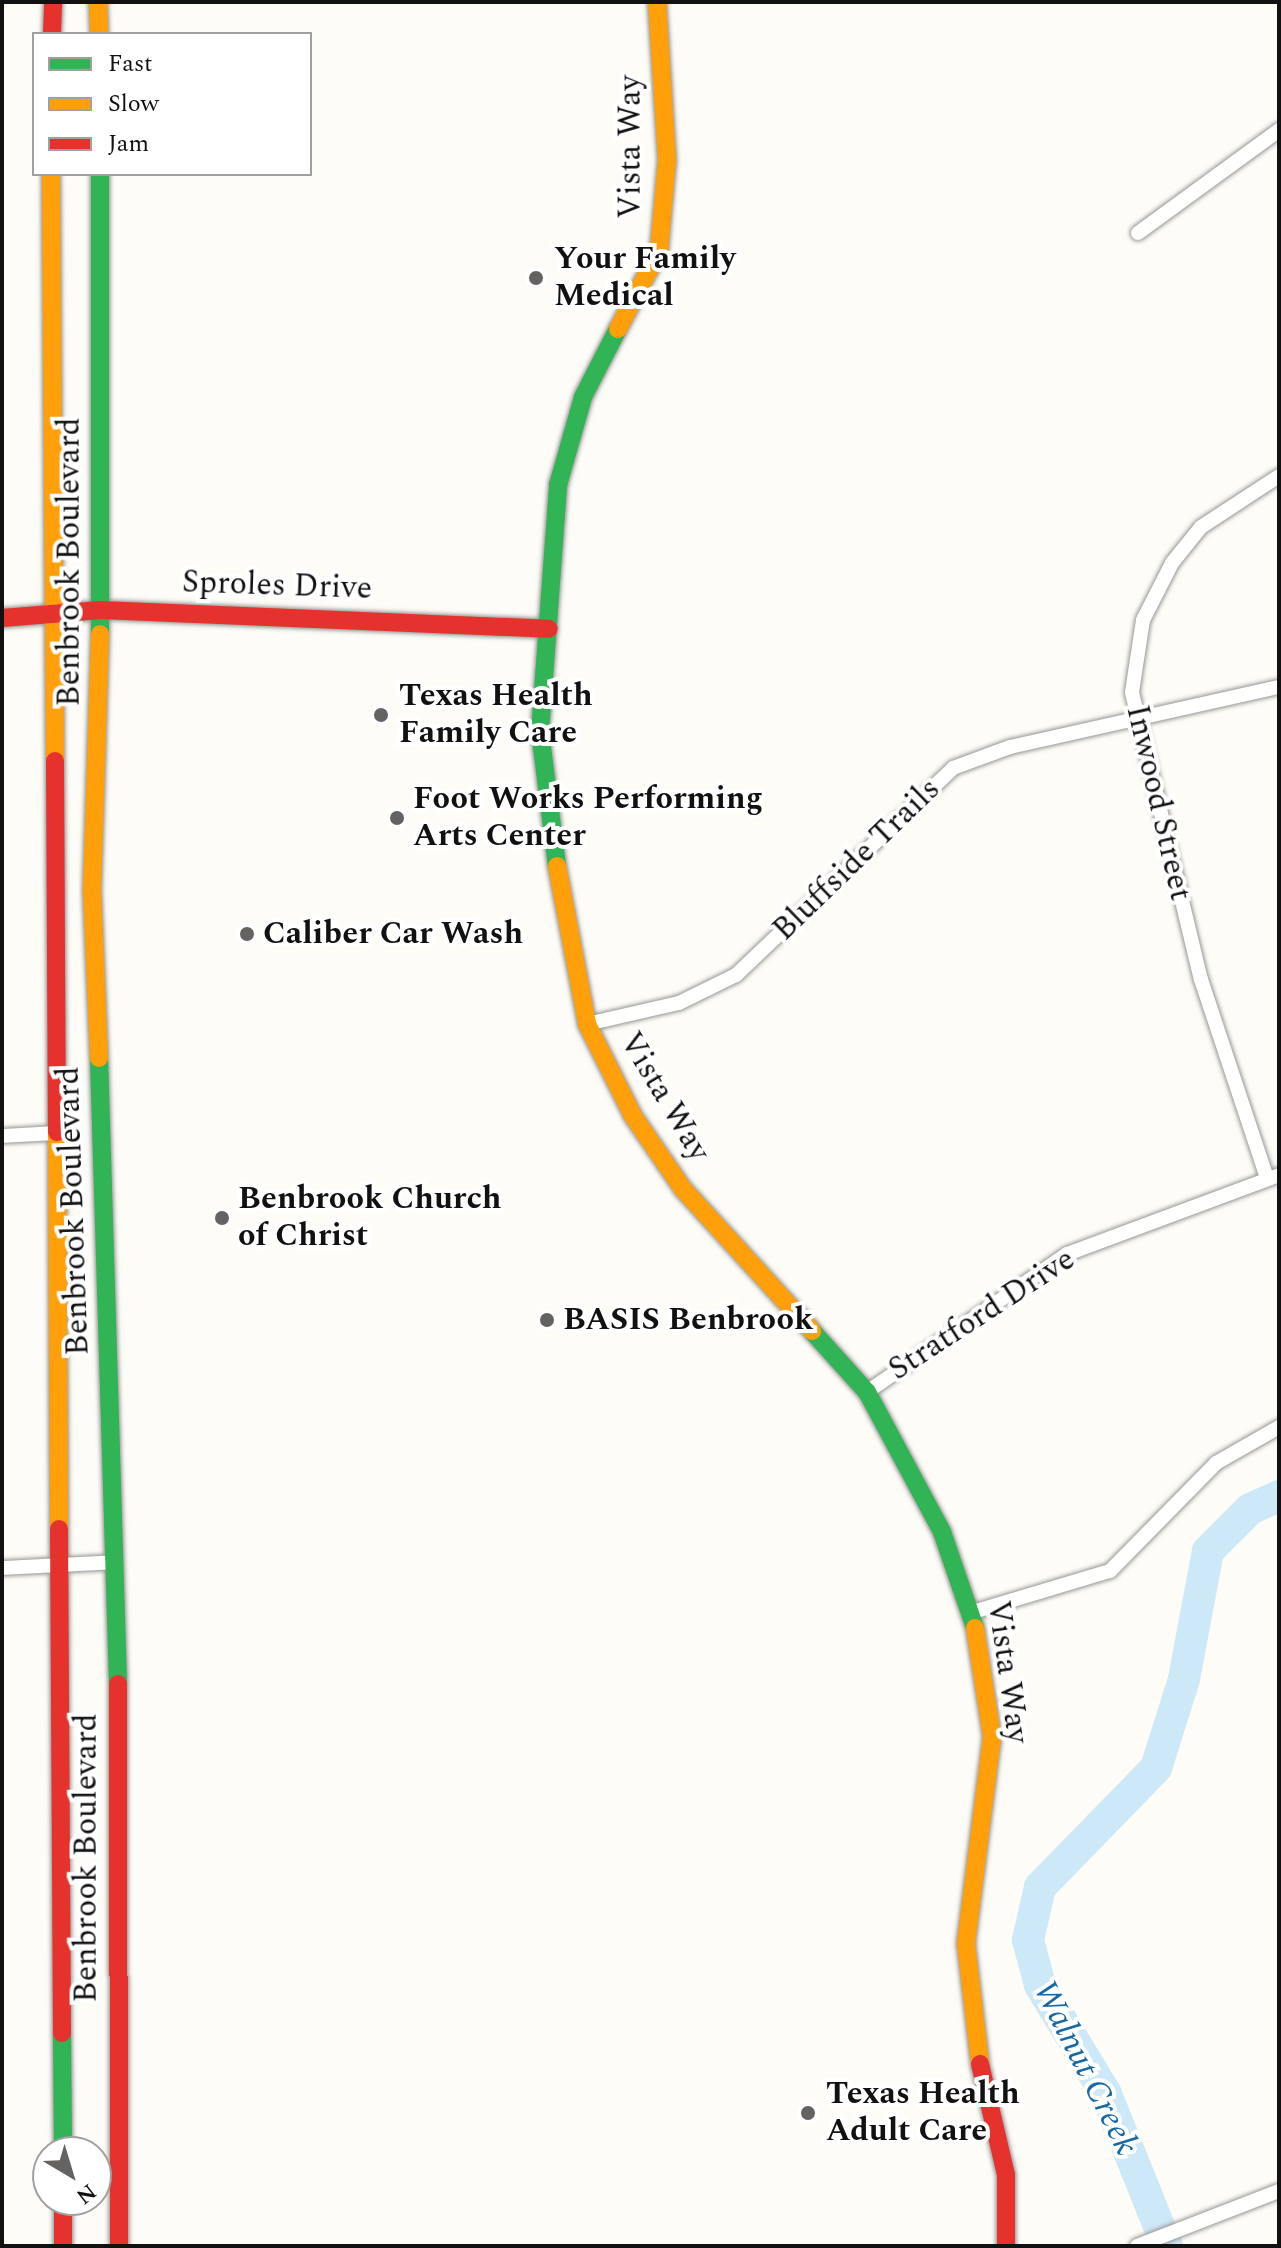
<!DOCTYPE html>
<html>
<head>
<meta charset="utf-8">
<style>
	body { margin:0 }
	#map { position:relative; width:1281px; height:2248px; overflow:hidden; background:#fdfcf7; font-family:Spectral,serif }
	div>[style] { position:absolute }
	.river>* { height:32px; margin:-16px; padding:0 16px; transform-origin:16px; border-radius:16px; background:#cde8f7 }
	.roads { filter:drop-shadow(0 0 2px #979795) drop-shadow(0 0 2px #979795) }
	.street>* { height:14px; margin:-7px; padding:0 7px; transform-origin:7px; border-radius:7px; background:#fffffe }
	.fast>* { height:18px; margin:-9px; padding:0 9px; transform-origin:9px; border-radius:9px; background:#30b455 }
	.slow>* { height:18px; margin:-9px; padding:0 9px; transform-origin:9px; border-radius:9px; background:#ff9f0a }
	.jam>* { height:18px; margin:-9px; padding:0 9px; transform-origin:9px; border-radius:9px; background:#e5322d }
	.dots>* { width:22px; height:22px; translate:-50% -50%; box-sizing:border-box; border:4px solid #fff; border-radius:50% }
	span { translate:-50% -50%; white-space:nowrap; text-align:center; line-height:1.15; -webkit-text-stroke:8px #fff; paint-order:stroke }
	.street-label { font-size:32px; color:#111 }
	.poi-label { font-size:32px; color:#111; font-weight:700 }
	.left { translate:0 -50%; text-align:left }
	.water-label { font-size:34px; color:#1768a6; font-style:italic }
	.frame { position:absolute; inset:0; border:4px solid #111; pointer-events:none }
	.legend { position:absolute; left:32px; top:32px; width:280px; height:144px; box-sizing:border-box; background:#fff; border:2px solid #a0a0a0; margin:0; padding:10px 14px; list-style:none; font-size:24px; color:#111 }
	.legend li { display:flex; align-items:center; gap:16px; height:40px }
	.legend b { width:40px; border:2px solid #a0a0a0 }
	.north { position:absolute; left:32px; top:2136px; width:80px; height:80px; box-sizing:border-box; background:#fff; border:2px solid #a0a0a0; border-radius:50%; rotate:142deg; font-size:22px; font-weight:700; line-height:32px; text-align:center; color:#111 }
	.north::after { content:''; display:block; margin:auto; width:28px; height:36px; background:#646362; clip-path:polygon(50% 0,100% 100%,50% 72%,0 100%) }
</style>
</head>
<body>
<div id="map">
	<div class="river">
		<i style="left:1167px;top:2246px;width:164px;rotate:-111.9deg"></i>
		<i style="left:1106px;top:2094px;width:127px;rotate:-121.2deg"></i>
		<i style="left:1040px;top:1985px;width:47px;rotate:-104.9deg"></i>
		<i style="left:1028px;top:1940px;width:54px;rotate:-77.2deg"></i>
		<i style="left:1040px;top:1887px;width:166px;rotate:-45.7deg"></i>
		<i style="left:1156px;top:1768px;width:93px;rotate:-72.5deg"></i>
		<i style="left:1184px;top:1679px;width:130px;rotate:-79.4deg"></i>
		<i style="left:1208px;top:1551px;width:59px;rotate:-45deg"></i>
		<i style="left:1250px;top:1509px;width:32px;rotate:-24deg"></i>
	</div>
	<div class="roads">
		<div class="street">
			<i style="left:1138px;top:233px;width:175px;rotate:-36.1deg"></i>
			<i style="left:587px;top:1024px;width:94px;rotate:-12.9deg"></i>
			<i style="left:679px;top:1003px;width:64px;rotate:-26.2deg"></i>
			<i style="left:736px;top:975px;width:300px;rotate:-43.6deg"></i>
			<i style="left:953px;top:768px;width:61px;rotate:-20.2deg"></i>
			<i style="left:1010px;top:747px;width:276px;rotate:-12.6deg"></i>
			<i style="left:2px;top:1136px;width:56px;rotate:-3.1deg"></i>
			<i style="left:1267px;top:1178px;width:209px;rotate:-108.4deg"></i>
			<i style="left:1201px;top:980px;width:296px;rotate:-103.5deg"></i>
			<i style="left:1132px;top:692px;width:73px;rotate:-81.3deg"></i>
			<i style="left:1143px;top:620px;width:64px;rotate:-63deg"></i>
			<i style="left:1172px;top:563px;width:46px;rotate:-51.1deg"></i>
			<i style="left:1201px;top:527px;width:93px;rotate:-33.2deg"></i>
			<i style="left:867px;top:1392px;width:243px;rotate:-34.6deg"></i>
			<i style="left:1067px;top:1254px;width:226px;rotate:-20.4deg"></i>
			<i style="left:2px;top:1568px;width:114px;rotate:-3deg"></i>
			<i style="left:973px;top:1612px;width:143px;rotate:-16.7deg"></i>
			<i style="left:1110px;top:1571px;width:151px;rotate:-45.5deg"></i>
			<i style="left:1216px;top:1463px;width:73px;rotate:-29.7deg"></i>
			<i style="left:1137px;top:2246px;width:152px;rotate:-21.2deg"></i>
		</div>
		<div class="fast">
			<i style="left:100px;top:174px;width:460px;rotate:90deg"></i>
			<i style="left:557px;top:866px;width:135px;rotate:-97.2deg"></i>
			<i style="left:540px;top:732px;width:248px;rotate:-85.8deg"></i>
			<i style="left:558px;top:485px;width:91px;rotate:-74.1deg"></i>
			<i style="left:583px;top:397px;width:76px;rotate:-62.8deg"></i>
			<i style="left:99px;top:1058px;width:626px;rotate:88.26deg"></i>
			<i style="left:812px;top:1331px;width:82px;rotate:48deg"></i>
			<i style="left:867px;top:1392px;width:159px;rotate:61.8deg"></i>
			<i style="left:942px;top:1532px;width:102px;rotate:71deg"></i>
			<i style="left:62px;top:2033px;width:119px;rotate:89.5deg"></i>
		</div>
		<div class="slow">
			<i style="left:98px;top:2px;width:32px;rotate:88deg"></i>
			<i style="left:51px;top:174px;width:587px;rotate:89.61deg"></i>
			<i style="left:618px;top:329px;width:88px;rotate:-62.3deg"></i>
			<i style="left:659px;top:251px;width:91px;rotate:-85deg"></i>
			<i style="left:667px;top:160px;width:158px;rotate:-93.6deg"></i>
			<i style="left:557px;top:866px;width:161px;rotate:79.2deg"></i>
			<i style="left:587px;top:1024px;width:103px;rotate:63.4deg"></i>
			<i style="left:633px;top:1116px;width:88px;rotate:55.6deg"></i>
			<i style="left:683px;top:1189px;width:192px;rotate:47.7deg"></i>
			<i style="left:99px;top:1058px;width:169px;rotate:-92.4deg"></i>
			<i style="left:92px;top:889px;width:255px;rotate:-88.2deg"></i>
			<i style="left:57px;top:1132px;width:397px;rotate:89.7deg"></i>
			<i style="left:975px;top:1628px;width:110px;rotate:81.1deg"></i>
			<i style="left:992px;top:1737px;width:209px;rotate:97.2deg"></i>
			<i style="left:966px;top:1944px;width:121px;rotate:83.3deg"></i>
		</div>
		<div class="jam">
			<i style="left:52px;top:34px;width:32px;rotate:-88deg"></i>
			<i style="left:2px;top:618px;width:99px;rotate:-4.6deg"></i>
			<i style="left:101px;top:610px;width:448px;rotate:2.4deg"></i>
			<i style="left:55px;top:761px;width:371px;rotate:89.7deg"></i>
			<i style="left:59px;top:1529px;width:504px;rotate:89.66deg"></i>
			<i style="left:118px;top:1684px;width:562px;rotate:89.9deg"></i>
			<i style="left:980px;top:2064px;width:114px;rotate:76.8deg"></i>
			<i style="left:1006px;top:2175px;width:71px;rotate:90deg"></i>
			<i style="left:63px;top:2200px;width:46px;rotate:90deg"></i>
		</div>
	</div>
	<div class="dots">
		<i style="left:536px;top:278px;background:#646362"></i>
		<i style="left:381px;top:715px;background:#646362"></i>
		<i style="left:397px;top:818px;background:#646362"></i>
		<i style="left:247px;top:934px;background:#646362"></i>
		<i style="left:222px;top:1218px;background:#646362"></i>
		<i style="left:547px;top:1320px;background:#646362"></i>
		<i style="left:808px;top:2113px;background:#646362"></i>
	</div>
	<div class="street-label">
		<span style="left:631px;top:147px;rotate:-90deg">Vista Way</span>
		<span style="left:70px;top:562px;rotate:-90deg">Benbrook Boulevard</span>
		<span style="left:277px;top:586px;rotate:2deg">Sproles Drive</span>
		<span style="left:1158px;top:803px;rotate:77deg">Inwood Street</span>
		<span style="left:857px;top:860px;rotate:-44deg">Bluffside Trails</span>
		<span style="left:664px;top:1097px;rotate:59deg">Vista Way</span>
		<span style="left:74px;top:1211px;rotate:-92deg">Benbrook Boulevard</span>
		<span style="left:982px;top:1315px;rotate:-33deg">Stratford Drive</span>
		<span style="left:1007px;top:1672px;rotate:82deg">Vista Way</span>
		<span style="left:87px;top:1858px;rotate:-90deg">Benbrook Boulevard</span>
	</div>
	<div class="poi-label">
		<span class="left" style="left:554px;top:278px">Your Family<br>Medical</span>
		<span class="left" style="left:399px;top:715px">Texas Health<br>Family Care</span>
		<span class="left" style="left:413px;top:818px">Foot Works Performing<br>Arts Center</span>
		<span class="left" style="left:263px;top:934px">Caliber Car Wash</span>
		<span class="left" style="left:238px;top:1218px">Benbrook Church<br>of Christ</span>
		<span class="left" style="left:563px;top:1320px">BASIS Benbrook</span>
		<span class="left" style="left:826px;top:2113px">Texas Health<br>Adult Care</span>
	</div>
	<div class="water-label">
		<span style="left:1085px;top:2068px;rotate:63deg">Walnut Creek</span>
	</div>
	<div class="frame"></div>
	<ul class="legend">
	<li><b style="height:10px;background:#30b455"></b>Fast</li>
	<li><b style="height:10px;background:#ff9f0a"></b>Slow</li>
	<li><b style="height:10px;background:#e5322d"></b>Jam</li>
	</ul>
	<div class="north">N</div>
</div>
</body>
</html>
